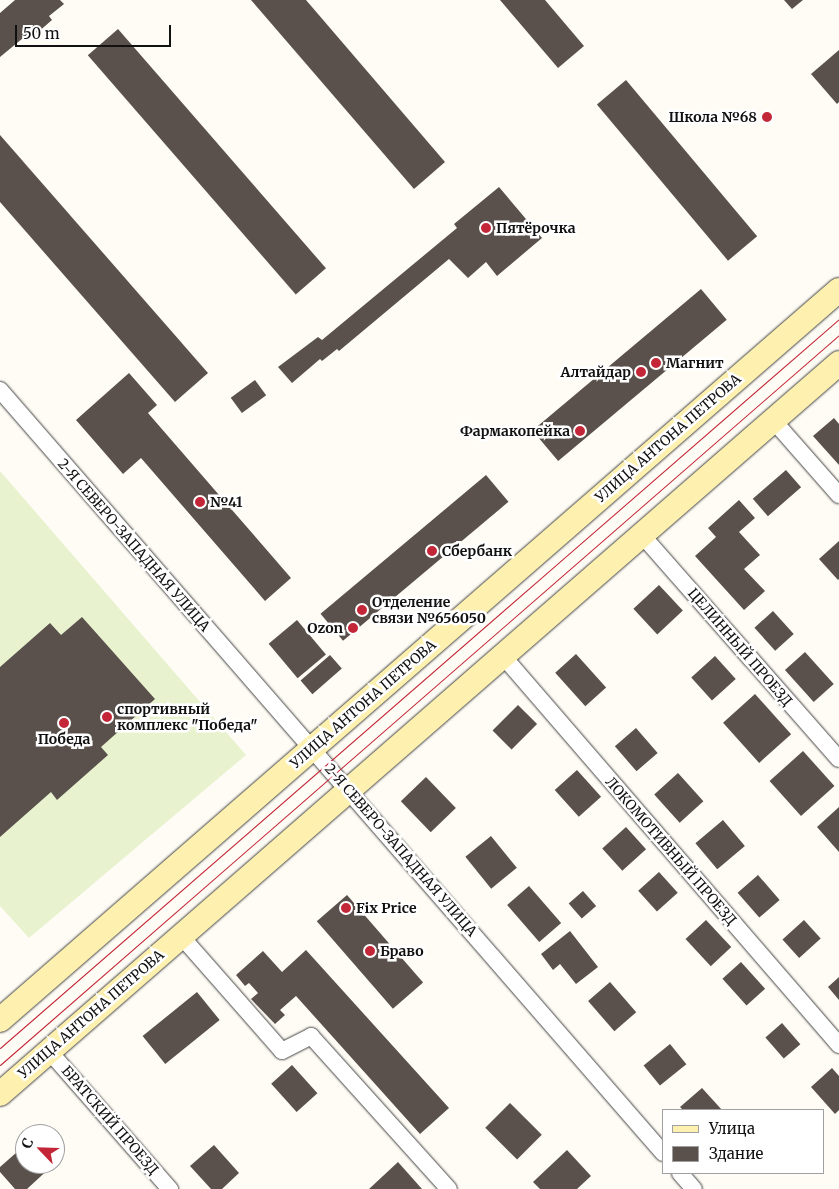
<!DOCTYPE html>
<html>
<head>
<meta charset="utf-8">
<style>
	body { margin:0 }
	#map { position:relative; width:839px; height:1189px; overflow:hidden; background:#fffcf5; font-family:Merriweather,serif }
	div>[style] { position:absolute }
	.pitch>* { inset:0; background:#e8f2cf }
	.building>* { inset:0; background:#5a514d; transform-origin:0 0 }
	.roads { filter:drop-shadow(0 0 1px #444) drop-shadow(0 0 1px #444) }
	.street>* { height:16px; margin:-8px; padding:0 8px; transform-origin:8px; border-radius:8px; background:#fff }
	.secondary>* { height:24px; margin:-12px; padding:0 12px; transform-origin:12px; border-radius:12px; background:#fef1b0 }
	.tram>* { height:1px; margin:-0.5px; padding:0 0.5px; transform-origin:0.5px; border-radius:0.5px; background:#c32737 }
	.dots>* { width:14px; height:14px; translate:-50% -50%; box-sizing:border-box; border:2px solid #fff; border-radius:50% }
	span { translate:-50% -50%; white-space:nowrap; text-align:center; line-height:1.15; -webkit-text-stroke:5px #fff; paint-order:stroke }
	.poi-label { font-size:14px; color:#111; font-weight:700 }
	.right { translate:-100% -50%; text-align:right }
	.left { translate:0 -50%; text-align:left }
	.street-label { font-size:14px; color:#111 }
	.legend { position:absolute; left:662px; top:1109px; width:162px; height:65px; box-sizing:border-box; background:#fff; border:1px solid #a0a0a0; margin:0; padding:6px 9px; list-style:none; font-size:15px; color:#111 }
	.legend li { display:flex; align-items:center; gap:10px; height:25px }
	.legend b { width:25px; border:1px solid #a0a0a0 }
	.north { position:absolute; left:15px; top:1124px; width:50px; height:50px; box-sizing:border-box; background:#fff; border:1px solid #a0a0a0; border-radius:50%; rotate:294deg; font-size:14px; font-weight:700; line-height:20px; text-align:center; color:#111 }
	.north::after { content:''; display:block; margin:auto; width:18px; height:22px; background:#c32737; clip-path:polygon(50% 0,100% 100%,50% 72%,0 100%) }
	.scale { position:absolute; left:15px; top:25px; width:156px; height:22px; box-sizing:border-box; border:2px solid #111; border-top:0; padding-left:6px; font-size:15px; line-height:18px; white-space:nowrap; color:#111; -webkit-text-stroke:4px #fff; paint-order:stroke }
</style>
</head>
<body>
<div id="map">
	<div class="pitch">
		<i style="clip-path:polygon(0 471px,246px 755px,29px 938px,0 906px)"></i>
	</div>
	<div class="building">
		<i style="clip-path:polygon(15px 0,60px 0,64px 4px,49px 16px,52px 20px,37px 33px,34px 29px,0 57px,0 13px)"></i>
		<i style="clip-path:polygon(251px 0,306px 0,445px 162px,414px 189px)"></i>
		<i style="clip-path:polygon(500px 0,545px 0,584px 46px,558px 68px)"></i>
		<i style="clip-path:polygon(784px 0,803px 0,792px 9px)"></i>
		<i style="left:118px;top:29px;width:317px;height:40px;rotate:49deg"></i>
		<i style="clip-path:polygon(839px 50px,839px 102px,837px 104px,811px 74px)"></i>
		<i style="left:626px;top:80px;width:204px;height:38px;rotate:50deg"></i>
		<i style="clip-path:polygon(0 135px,208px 373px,175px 402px,0 202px)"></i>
		<i style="clip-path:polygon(499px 187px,542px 238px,497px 276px,486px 262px,468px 278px,449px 259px,339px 351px,337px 349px,322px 361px,320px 359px,292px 383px,278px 367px,318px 337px,322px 340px,457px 228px,454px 224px)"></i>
		<i style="left:701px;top:289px;width:40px;height:220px;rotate:50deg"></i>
		<i style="clip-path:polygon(129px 373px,157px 405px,148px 413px,291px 578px,265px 601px,141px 458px,123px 474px,76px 420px)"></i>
		<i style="left:255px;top:380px;width:19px;height:30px;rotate:54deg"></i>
		<i style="clip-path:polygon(834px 418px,839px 424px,839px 465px,813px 436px)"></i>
		<i style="left:786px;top:470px;width:23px;height:44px;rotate:49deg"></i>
		<i style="left:486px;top:475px;width:35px;height:216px;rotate:50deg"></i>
		<i style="clip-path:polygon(739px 500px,755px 518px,739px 532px,760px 555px,744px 569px,765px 591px,744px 610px,695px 556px,716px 537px,708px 528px)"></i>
		<i style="clip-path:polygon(839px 541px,839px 579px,838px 580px,819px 559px)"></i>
		<i style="left:659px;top:585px;width:35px;height:35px;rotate:47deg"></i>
		<i style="left:773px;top:611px;width:31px;height:25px;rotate:48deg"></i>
		<i style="clip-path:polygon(82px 617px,155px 699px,101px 747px,108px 755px,57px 800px,51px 792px,0 837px,0 667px,50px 623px,61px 635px)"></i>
		<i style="left:297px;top:620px;width:45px;height:37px;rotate:50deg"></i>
		<i style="left:805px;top:652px;width:43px;height:27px;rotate:48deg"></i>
		<i style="left:576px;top:654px;width:45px;height:28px;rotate:48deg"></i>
		<i style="left:330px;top:655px;width:18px;height:39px;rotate:49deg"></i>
		<i style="left:715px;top:656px;width:31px;height:32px;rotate:48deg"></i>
		<i style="left:755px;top:694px;width:54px;height:43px;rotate:48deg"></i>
		<i style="left:518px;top:705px;width:27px;height:36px;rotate:45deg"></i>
		<i style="left:636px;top:728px;width:33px;height:28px;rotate:49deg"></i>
		<i style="left:803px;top:751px;width:47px;height:45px;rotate:48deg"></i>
		<i style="left:577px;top:770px;width:36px;height:30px;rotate:48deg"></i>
		<i style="left:678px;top:773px;width:38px;height:32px;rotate:48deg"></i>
		<i style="left:426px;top:777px;width:43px;height:35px;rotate:46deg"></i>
		<i style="clip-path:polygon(839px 807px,839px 852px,817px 827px)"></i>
		<i style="left:723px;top:820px;width:34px;height:36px;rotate:50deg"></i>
		<i style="left:626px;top:827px;width:30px;height:32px;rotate:48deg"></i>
		<i style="left:491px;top:836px;width:41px;height:33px;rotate:51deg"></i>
		<i style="left:659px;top:872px;width:28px;height:28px;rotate:48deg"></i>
		<i style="left:758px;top:875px;width:33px;height:27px;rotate:49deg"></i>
		<i style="left:529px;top:886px;width:49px;height:29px;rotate:49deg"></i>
		<i style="left:583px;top:891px;width:20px;height:19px;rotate:49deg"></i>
		<i style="left:347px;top:895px;width:116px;height:40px;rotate:49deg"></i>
		<i style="left:706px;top:920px;width:37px;height:28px;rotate:47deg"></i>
		<i style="left:804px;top:920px;width:25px;height:29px;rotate:48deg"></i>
		<i style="clip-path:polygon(570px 931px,598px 967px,576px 984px,560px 964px,553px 970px,541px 954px)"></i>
		<i style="clip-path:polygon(306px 950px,449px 1108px,420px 1134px,296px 996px,280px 1010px,285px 1015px,275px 1024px,251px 999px,258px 993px,249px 983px,245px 986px,236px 975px,263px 951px,282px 972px)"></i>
		<i style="left:741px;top:962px;width:36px;height:25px;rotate:48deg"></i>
		<i style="clip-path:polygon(839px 977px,839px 1000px,828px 987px)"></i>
		<i style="left:610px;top:982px;width:40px;height:29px;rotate:49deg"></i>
		<i style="left:197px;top:992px;width:36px;height:70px;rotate:51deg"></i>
		<i style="left:782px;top:1023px;width:28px;height:22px;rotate:49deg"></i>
		<i style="left:670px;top:1044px;width:26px;height:34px;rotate:51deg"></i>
		<i style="left:292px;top:1065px;width:38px;height:28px;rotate:48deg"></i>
		<i style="clip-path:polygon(832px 1068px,839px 1076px,839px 1110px,835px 1114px,811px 1087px)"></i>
		<i style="clip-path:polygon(702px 1088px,722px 1110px,683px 1110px,680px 1107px)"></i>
		<i style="left:510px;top:1103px;width:45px;height:35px;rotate:45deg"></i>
		<i style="clip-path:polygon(25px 1145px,25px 1164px,53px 1165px,27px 1189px,15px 1189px,0 1172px,0 1167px)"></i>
		<i style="clip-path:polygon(214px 1145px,239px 1173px,222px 1189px,211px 1189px,190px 1166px)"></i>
		<i style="clip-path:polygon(567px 1150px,591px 1176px,577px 1189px,540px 1189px,533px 1182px)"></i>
		<i style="clip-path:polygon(398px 1162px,422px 1189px,369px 1189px)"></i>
	</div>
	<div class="roads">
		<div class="street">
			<i style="left:0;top:390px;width:1011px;rotate:49.01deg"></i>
			<i style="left:773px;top:420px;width:100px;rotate:48.7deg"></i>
			<i style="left:642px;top:535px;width:298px;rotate:48.7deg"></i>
			<i style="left:503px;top:656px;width:514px;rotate:49.18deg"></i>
			<i style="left:181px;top:936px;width:153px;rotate:48.7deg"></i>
			<i style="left:282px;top:1051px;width:33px;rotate:-27deg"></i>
			<i style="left:311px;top:1036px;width:206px;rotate:48deg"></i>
			<i style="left:49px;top:1051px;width:184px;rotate:48.8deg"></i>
			<i style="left:680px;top:1173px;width:21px;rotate:49deg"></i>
		</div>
		<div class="secondary">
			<i style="left:0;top:1020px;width:1112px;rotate:-41.03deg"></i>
			<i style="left:0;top:1094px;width:1113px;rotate:-41.06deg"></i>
		</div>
	</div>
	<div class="tram">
		<i style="left:0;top:1048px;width:1111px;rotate:-40.99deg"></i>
		<i style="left:0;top:1065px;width:1112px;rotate:-41.03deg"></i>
	</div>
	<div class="dots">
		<i style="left:767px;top:117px;background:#c32737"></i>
		<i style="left:486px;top:228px;background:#c32737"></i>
		<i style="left:656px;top:363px;background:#c32737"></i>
		<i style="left:641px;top:372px;background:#c32737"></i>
		<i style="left:580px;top:431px;background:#c32737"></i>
		<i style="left:200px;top:502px;background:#c32737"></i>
		<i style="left:432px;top:551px;background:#c32737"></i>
		<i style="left:362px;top:610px;background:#c32737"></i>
		<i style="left:353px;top:628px;background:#c32737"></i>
		<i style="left:107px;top:717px;background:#c32737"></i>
		<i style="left:64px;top:723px;background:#c32737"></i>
		<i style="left:346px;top:908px;background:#c32737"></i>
		<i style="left:370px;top:951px;background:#c32737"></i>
	</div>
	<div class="poi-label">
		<span class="right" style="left:757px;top:117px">Школа №68</span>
		<span class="left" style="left:496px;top:228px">Пятёрочка</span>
		<span class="left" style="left:666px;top:363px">Магнит</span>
		<span class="right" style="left:631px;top:372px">Алтайдар</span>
		<span class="right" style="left:570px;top:431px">Фармакопейка</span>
		<span class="left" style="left:210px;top:502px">№41</span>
		<span class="left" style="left:442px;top:551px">Сбербанк</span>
		<span class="left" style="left:372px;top:610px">Отделение<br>связи №656050</span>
		<span class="right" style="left:343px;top:628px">Ozon</span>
		<span class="left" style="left:117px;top:717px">спортивный<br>комплекс "Победа"</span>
		<span style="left:64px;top:739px">Победа</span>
		<span class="left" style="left:356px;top:908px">Fix Price</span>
		<span class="left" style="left:380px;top:951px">Браво</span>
	</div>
	<div class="street-label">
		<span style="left:668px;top:438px;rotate:-41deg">УЛИЦА АНТОНА ПЕТРОВА</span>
		<span style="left:134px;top:545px;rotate:49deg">2-Я СЕВЕРО-ЗАПАДНАЯ УЛИЦА</span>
		<span style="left:740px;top:647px;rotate:49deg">ЦЕЛИННЫЙ ПРОЕЗД</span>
		<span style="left:363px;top:704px;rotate:-41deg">УЛИЦА АНТОНА ПЕТРОВА</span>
		<span style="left:401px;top:850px;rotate:49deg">2-Я СЕВЕРО-ЗАПАДНАЯ УЛИЦА</span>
		<span style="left:671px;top:851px;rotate:49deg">ЛОКОМОТИВНЫЙ ПРОЕЗД</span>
		<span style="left:91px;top:1014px;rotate:-41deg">УЛИЦА АНТОНА ПЕТРОВА</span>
		<span style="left:110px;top:1120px;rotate:49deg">БРАТСКИЙ ПРОЕЗД</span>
	</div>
	<ul class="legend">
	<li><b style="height:6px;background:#fef1b0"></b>Улица</li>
	<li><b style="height:14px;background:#5a514d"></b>Здание</li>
	</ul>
	<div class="north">С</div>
	<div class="scale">50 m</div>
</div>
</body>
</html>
